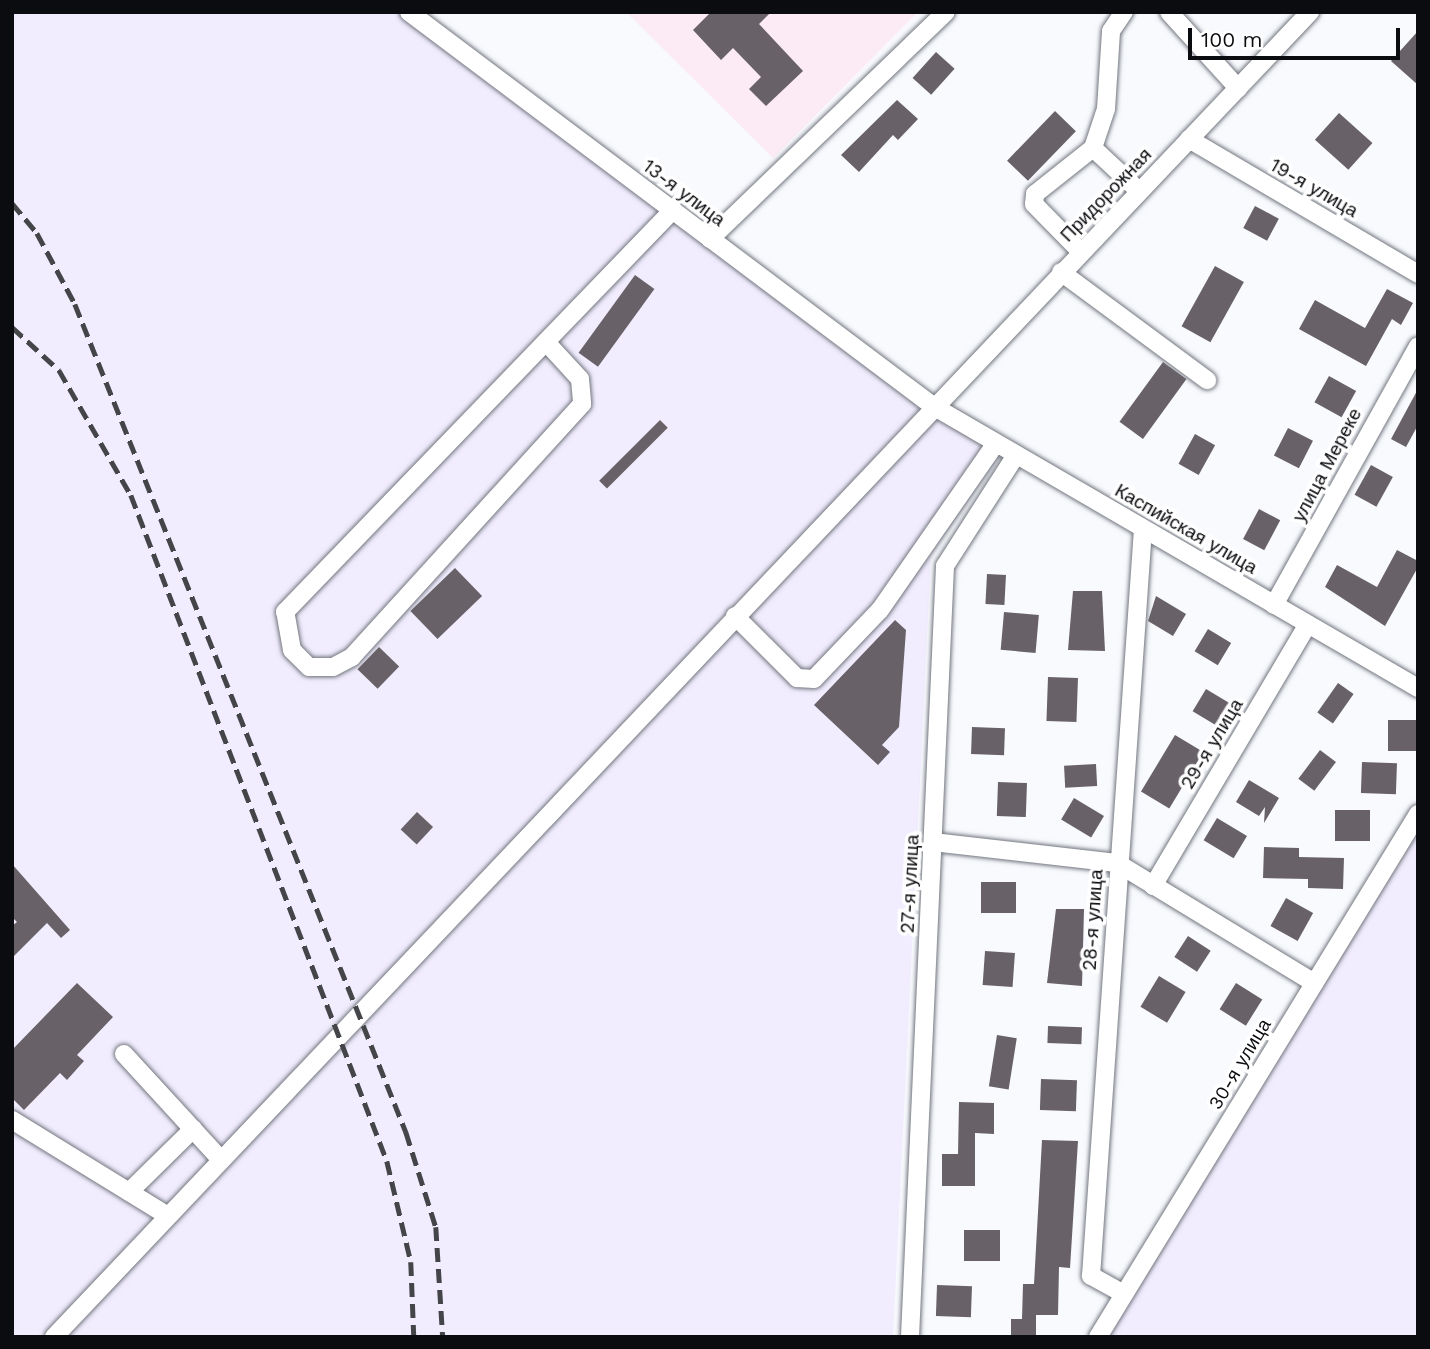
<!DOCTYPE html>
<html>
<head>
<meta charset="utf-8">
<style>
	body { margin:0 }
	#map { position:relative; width:1430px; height:1349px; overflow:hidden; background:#f8fafe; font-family:"Work Sans",sans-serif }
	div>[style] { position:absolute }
	.industrial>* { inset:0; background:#f1edff }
	.education>* { inset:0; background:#fceaf4 }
	.building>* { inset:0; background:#686168; transform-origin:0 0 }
	.roads { filter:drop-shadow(0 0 2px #72767e) drop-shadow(0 0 2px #72767e) }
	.minor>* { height:18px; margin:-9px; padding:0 9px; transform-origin:9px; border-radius:9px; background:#fff }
	.rail>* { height:4.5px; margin-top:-2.25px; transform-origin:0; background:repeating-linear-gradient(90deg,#444549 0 14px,transparent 0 21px) }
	span { translate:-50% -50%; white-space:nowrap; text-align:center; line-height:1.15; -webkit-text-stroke:7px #fff; paint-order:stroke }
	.street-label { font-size:19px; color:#0b0c0f }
	.frame { position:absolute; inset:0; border:14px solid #0b0c0f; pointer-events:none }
	.scale { position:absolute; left:1188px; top:28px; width:212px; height:32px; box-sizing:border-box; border:4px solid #0b0c0f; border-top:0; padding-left:9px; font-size:21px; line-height:24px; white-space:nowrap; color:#0b0c0f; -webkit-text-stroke:5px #fff; paint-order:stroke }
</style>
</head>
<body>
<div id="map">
	<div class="industrial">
		<i style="clip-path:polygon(12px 12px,406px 12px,1000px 455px,931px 555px,893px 1337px,12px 1337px)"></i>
		<i style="clip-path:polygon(1418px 827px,1418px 1337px,1108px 1337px)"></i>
	</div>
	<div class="education">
		<i style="clip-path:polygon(626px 12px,918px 12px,773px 158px)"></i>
	</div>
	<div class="building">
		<i style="clip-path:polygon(711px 12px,771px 12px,759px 24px,803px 71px,766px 106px,749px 89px,761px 77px,733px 48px,721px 60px,693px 30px)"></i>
		<i style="clip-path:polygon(1418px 31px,1418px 85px,1391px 61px)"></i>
		<i style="left:936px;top:52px;width:25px;height:35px;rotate:42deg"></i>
		<i style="clip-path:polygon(897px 100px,918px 119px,898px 140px,893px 135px,859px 172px,841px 155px)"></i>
		<i style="left:1055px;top:111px;width:29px;height:69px;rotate:44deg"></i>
		<i style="left:1339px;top:113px;width:45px;height:36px;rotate:42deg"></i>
		<i style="left:1255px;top:206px;width:27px;height:25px;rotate:28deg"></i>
		<i style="left:1215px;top:266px;width:33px;height:69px;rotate:29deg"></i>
		<i style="left:635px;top:275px;width:24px;height:96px;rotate:36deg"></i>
		<i style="clip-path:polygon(1387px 289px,1413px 303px,1401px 325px,1392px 319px,1366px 366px,1299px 329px,1315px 300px,1365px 328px)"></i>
		<i style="left:1163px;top:362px;width:29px;height:74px;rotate:36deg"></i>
		<i style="left:1329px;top:376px;width:31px;height:30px;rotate:29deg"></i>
		<i style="clip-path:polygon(1418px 389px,1418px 425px,1406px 447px,1391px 439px)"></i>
		<i style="left:660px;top:420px;width:11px;height:86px;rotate:45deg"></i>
		<i style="left:1288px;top:428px;width:28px;height:31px;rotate:27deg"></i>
		<i style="left:1195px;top:434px;width:23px;height:34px;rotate:29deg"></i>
		<i style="left:1371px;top:465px;width:25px;height:34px;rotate:29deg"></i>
		<i style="left:1259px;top:509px;width:24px;height:34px;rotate:28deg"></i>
		<i style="clip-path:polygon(1397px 550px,1418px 561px,1418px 567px,1385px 626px,1325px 587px,1337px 565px,1377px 587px)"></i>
		<i style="left:455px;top:568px;width:39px;height:62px;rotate:46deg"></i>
		<i style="left:987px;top:574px;width:19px;height:30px;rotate:3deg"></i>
		<i style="clip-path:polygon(1073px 591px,1102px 591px,1105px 651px,1068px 650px)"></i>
		<i style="clip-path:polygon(1156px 596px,1186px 614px,1173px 636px,1148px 621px)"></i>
		<i style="left:1004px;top:612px;width:35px;height:38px;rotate:5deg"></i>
		<i style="clip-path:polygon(895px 620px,906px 630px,899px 727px,882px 745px,890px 752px,878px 765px,814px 705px)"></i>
		<i style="left:1208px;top:629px;width:27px;height:26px;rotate:31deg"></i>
		<i style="left:379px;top:647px;width:28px;height:31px;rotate:44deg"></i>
		<i style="left:1048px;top:677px;width:30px;height:44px;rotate:2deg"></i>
		<i style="left:1338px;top:683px;width:19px;height:36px;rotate:35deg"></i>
		<i style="left:1206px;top:689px;width:35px;height:26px;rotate:31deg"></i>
		<i style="left:1388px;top:720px;width:30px;height:31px"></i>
		<i style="left:972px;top:727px;width:33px;height:27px;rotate:2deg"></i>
		<i style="left:1175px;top:735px;width:33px;height:66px;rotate:31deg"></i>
		<i style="left:1320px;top:750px;width:20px;height:36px;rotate:37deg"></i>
		<i style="left:1362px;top:762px;width:35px;height:31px;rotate:2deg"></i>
		<i style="left:1096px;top:764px;width:22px;height:32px;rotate:87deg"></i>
		<i style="clip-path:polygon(1249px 780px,1279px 798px,1264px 823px,1265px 807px,1259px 816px,1236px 802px)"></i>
		<i style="left:998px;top:782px;width:29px;height:34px;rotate:2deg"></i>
		<i style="left:1074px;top:798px;width:35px;height:25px;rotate:31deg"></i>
		<i style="left:1335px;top:810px;width:35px;height:31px"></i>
		<i style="left:417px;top:812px;width:22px;height:24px;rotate:43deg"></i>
		<i style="left:1217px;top:818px;width:35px;height:26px;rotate:31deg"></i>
		<i style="clip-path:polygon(1264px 847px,1299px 848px,1299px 857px,1344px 858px,1343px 889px,1308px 888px,1308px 879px,1263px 878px)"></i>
		<i style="clip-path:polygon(12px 864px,70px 930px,61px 938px,47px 923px,12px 958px,12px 926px,17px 922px,12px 917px)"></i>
		<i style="left:981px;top:882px;width:35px;height:31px"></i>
		<i style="left:1286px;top:898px;width:31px;height:32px;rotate:29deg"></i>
		<i style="clip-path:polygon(1056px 909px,1084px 909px,1082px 986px,1047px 983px)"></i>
		<i style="left:1188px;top:936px;width:27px;height:25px;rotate:33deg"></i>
		<i style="left:985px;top:951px;width:30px;height:34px;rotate:4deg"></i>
		<i style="left:1159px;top:976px;width:31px;height:36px;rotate:31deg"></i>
		<i style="clip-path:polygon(77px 983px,113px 1017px,77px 1055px,84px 1061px,67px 1080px,60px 1073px,24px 1110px,12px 1098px,12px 1050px)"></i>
		<i style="left:1236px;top:983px;width:31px;height:31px;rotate:32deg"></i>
		<i style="left:1048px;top:1026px;width:34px;height:17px;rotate:2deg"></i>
		<i style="left:997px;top:1035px;width:20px;height:52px;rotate:9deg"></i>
		<i style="left:1041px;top:1079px;width:36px;height:31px;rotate:2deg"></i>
		<i style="clip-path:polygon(959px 1102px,994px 1103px,994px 1134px,975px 1133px,975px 1186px,942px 1186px,942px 1154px,958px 1154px)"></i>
		<i style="clip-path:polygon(1042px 1140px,1078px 1141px,1070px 1268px,1059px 1267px,1058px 1315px,1036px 1315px,1036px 1337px,1011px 1337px,1011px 1319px,1022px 1319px,1023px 1284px,1034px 1284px)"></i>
		<i style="left:964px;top:1230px;width:36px;height:31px"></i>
		<i style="left:937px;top:1285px;width:35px;height:31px;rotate:2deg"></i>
	</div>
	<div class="roads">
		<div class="minor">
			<i style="left:409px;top:12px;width:656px;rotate:36.94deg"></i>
			<i style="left:933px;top:406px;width:561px;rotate:30.18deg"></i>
			<i style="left:1169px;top:12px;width:103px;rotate:47.8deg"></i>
			<i style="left:1189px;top:139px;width:266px;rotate:30.5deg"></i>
			<i style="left:1093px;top:148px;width:41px;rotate:-71.6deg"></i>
			<i style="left:1106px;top:109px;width:78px;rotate:-86.3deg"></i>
			<i style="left:1111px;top:31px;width:23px;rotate:-56deg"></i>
			<i style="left:710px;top:239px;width:327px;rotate:-43.9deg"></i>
			<i style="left:1081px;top:252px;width:67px;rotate:-134.4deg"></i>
			<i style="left:1034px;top:204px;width:10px;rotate:-84deg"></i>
			<i style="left:1035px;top:194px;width:74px;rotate:-38.4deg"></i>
			<i style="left:1093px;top:148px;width:63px;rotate:43.1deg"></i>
			<i style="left:1061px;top:272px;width:182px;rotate:36.5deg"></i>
			<i style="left:546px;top:342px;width:50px;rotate:47.4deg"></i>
			<i style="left:580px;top:379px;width:25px;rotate:85deg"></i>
			<i style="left:582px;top:404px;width:342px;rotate:132.3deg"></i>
			<i style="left:352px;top:657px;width:21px;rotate:152deg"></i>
			<i style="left:333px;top:667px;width:24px;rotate:180deg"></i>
			<i style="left:309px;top:667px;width:24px;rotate:-135deg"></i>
			<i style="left:292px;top:650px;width:39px;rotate:-100deg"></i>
			<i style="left:285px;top:612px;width:559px;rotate:-46.02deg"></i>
			<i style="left:1274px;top:605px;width:296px;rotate:-60.9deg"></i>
			<i style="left:735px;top:616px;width:88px;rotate:45deg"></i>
			<i style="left:797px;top:678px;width:17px;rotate:3deg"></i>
			<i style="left:814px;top:679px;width:95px;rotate:-46.3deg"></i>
			<i style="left:880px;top:610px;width:203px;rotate:-55.2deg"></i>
			<i style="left:933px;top:842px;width:185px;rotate:6.5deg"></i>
			<i style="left:1117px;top:863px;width:231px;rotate:31.3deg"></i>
			<i style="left:1153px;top:886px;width:304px;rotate:-59.4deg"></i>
			<i style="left:124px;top:1054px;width:144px;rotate:47.5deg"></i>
			<i style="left:12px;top:1120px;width:183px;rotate:31.6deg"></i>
			<i style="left:129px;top:1192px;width:90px;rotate:-44.5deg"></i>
			<i style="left:1124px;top:1294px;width:38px;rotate:-151deg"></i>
			<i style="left:1091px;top:1276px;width:749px;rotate:-86.02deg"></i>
			<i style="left:54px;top:1337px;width:1826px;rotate:-46.53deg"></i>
			<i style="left:910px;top:1337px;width:772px;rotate:-87.4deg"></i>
			<i style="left:945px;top:566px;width:132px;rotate:-57.4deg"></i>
			<i style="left:1098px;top:1337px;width:613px;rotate:-58.54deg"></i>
		</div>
	</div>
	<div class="rail">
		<i style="left:12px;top:203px;width:39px;rotate:50deg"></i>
		<i style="left:37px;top:233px;width:81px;rotate:61.8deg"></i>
		<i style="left:75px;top:304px;width:892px;rotate:68.21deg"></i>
		<i style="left:406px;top:1132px;width:100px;rotate:72.5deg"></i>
		<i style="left:436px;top:1227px;width:110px;rotate:86.4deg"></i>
		<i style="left:12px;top:327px;width:64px;rotate:42.5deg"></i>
		<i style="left:59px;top:370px;width:144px;rotate:60.1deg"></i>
		<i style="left:131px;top:495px;width:714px;rotate:68.97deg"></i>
		<i style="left:387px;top:1161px;width:104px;rotate:76.6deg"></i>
		<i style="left:411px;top:1262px;width:75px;rotate:87.7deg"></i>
	</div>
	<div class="street-label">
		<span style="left:1314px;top:188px;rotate:30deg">19-я улица</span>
		<span style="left:684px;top:193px;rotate:37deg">13-я улица</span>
		<span style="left:1106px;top:195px;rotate:-46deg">Придорожная</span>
		<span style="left:1327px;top:465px;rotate:-62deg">улица Мереке</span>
		<span style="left:1186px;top:529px;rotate:30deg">Каспийская улица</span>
		<span style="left:1212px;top:744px;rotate:-59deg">29-я улица</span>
		<span style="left:910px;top:884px;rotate:-87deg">27-я улица</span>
		<span style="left:1093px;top:920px;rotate:-86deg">28-я улица</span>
		<span style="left:1240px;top:1064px;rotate:-59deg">30-я улица</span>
	</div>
	<div class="frame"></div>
	<div class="scale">100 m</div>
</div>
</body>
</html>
